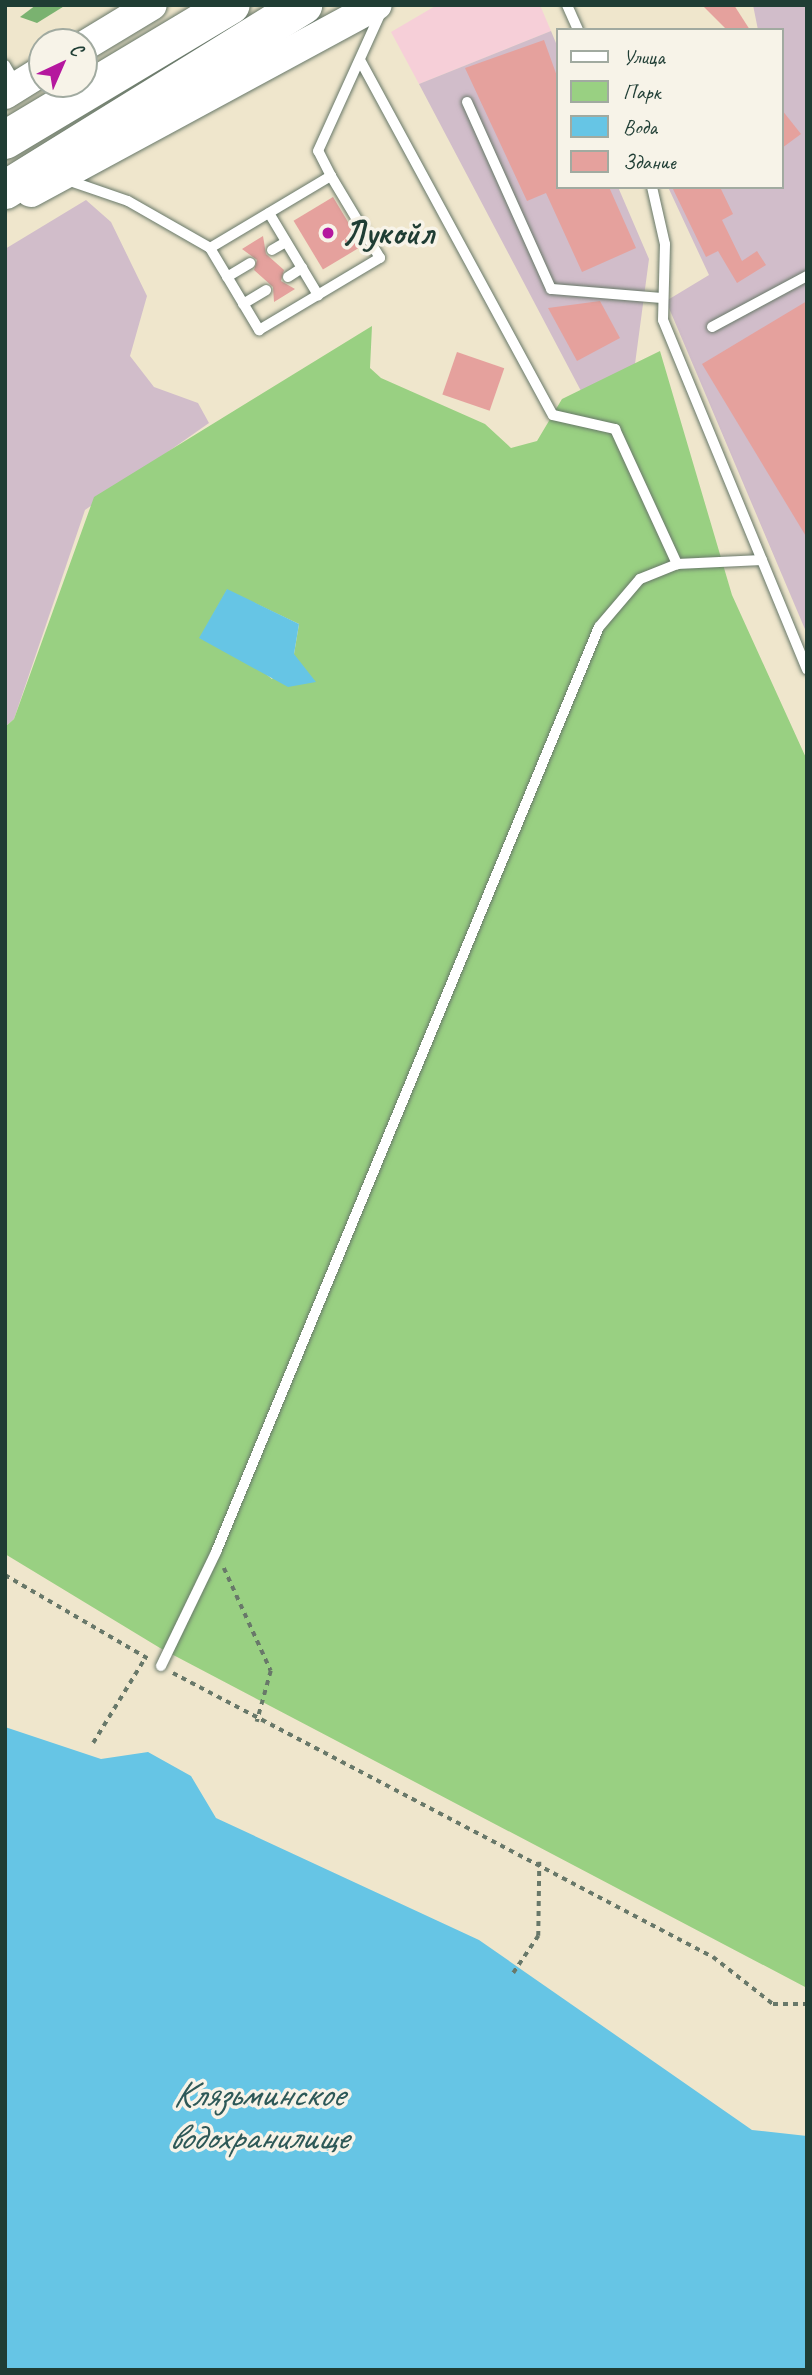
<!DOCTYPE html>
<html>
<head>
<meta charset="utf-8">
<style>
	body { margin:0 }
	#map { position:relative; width:812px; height:2375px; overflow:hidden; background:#efe6cc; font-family:Caveat,sans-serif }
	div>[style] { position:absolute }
	.built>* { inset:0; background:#f6cfd8 }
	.industrial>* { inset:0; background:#d1bdca }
	.green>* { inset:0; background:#99d082 }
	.forest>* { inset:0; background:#7ab270 }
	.water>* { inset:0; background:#66c5e5 }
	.building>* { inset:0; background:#e5a19d; transform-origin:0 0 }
	.path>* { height:3.5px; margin-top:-1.75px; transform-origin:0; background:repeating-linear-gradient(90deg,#687869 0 5px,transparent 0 10px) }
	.roads { filter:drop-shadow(0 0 2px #687869) drop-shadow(0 0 2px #687869) }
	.lane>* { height:10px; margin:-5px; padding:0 5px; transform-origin:5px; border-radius:5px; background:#fff }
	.secondary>* { height:30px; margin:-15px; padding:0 15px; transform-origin:15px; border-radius:15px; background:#fff }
	.highway>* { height:38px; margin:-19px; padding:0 19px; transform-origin:19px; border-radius:19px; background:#fff }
	.dots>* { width:19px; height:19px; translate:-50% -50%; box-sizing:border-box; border:4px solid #f7f3e8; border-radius:50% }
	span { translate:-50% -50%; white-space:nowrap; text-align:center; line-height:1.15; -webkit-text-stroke:7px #f7f3e8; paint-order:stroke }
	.poi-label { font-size:35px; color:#1f3d34; font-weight:700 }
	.left { translate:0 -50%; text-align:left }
	.water-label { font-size:37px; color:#2d5857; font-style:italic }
	.frame { position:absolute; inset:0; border:7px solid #1f3d34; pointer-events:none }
	.legend { position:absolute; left:556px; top:28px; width:228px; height:161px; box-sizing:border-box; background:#f7f3e8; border:2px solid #a1aaa0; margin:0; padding:9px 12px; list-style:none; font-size:21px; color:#1f3d34 }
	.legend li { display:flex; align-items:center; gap:14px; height:35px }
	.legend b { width:35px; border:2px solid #a1aaa0 }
	.north { position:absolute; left:28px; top:28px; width:70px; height:70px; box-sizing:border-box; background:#f7f3e8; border:2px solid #a1aaa0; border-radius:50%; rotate:44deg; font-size:19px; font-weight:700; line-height:28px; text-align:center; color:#1f3d34 }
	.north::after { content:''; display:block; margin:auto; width:24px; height:32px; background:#b5179e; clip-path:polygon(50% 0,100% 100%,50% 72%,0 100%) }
</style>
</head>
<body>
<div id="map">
	<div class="built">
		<i style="clip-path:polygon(437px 5px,540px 5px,551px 31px,419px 84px,391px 32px)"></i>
	</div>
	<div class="industrial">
		<i style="clip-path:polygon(753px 5px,807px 5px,807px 634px,666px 301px,709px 275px,668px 187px,782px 187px,782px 30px,758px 30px)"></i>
		<i style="clip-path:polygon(551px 31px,558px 48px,558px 187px,618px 187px,649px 259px,635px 364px,581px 391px,419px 84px)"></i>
		<i style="clip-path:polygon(86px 200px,111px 222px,147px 296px,130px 356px,154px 387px,198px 403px,209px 423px,85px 510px,14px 719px,5px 727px,5px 249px)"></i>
	</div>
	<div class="green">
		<i style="clip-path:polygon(evenodd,372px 326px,370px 368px,381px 378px,485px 424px,511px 448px,537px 441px,562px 399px,660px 351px,732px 595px,807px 760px,807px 1988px,160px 1648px,5px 1554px,5px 727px,14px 719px,94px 497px,372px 326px,227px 590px,299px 624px,294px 654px,272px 679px,251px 662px,200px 638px,227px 590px)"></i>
	</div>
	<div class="forest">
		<i style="clip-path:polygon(36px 5px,66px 5px,37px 23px,20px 17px)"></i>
	</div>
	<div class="water">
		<i style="clip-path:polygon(227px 589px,299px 624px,294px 654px,316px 682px,288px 687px,199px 638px)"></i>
		<i style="clip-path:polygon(5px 1727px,101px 1759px,148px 1752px,191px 1776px,216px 1818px,479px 1940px,752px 2130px,807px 2136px,807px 2370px,5px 2370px)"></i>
	</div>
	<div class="building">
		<i style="clip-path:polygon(702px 5px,734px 5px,750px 30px,727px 30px)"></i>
		<i style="clip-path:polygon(544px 40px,558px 79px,558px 187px,609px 187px,636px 248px,582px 272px,546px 193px,527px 201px,465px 68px)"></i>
		<i style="clip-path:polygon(782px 110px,801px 134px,782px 148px)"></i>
		<i style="clip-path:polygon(672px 187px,720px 187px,733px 214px,722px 220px,742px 261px,757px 251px,766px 265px,737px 283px,718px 251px,706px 257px)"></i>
		<i style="left:333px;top:197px;width:57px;height:46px;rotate:59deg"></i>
		<i style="clip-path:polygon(263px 236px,266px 254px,284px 270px,281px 281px,295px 289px,274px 302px,273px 287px,254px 270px,257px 260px,242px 249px)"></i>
		<i style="clip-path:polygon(600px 301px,620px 338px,577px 361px,548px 308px)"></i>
		<i style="clip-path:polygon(807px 301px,807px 538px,702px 364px)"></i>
		<i style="left:457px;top:352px;width:50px;height:45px;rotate:19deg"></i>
	</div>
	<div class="path">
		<i style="left:224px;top:1568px;width:113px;rotate:65.5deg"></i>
		<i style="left:271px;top:1671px;width:53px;rotate:105.4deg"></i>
		<i style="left:5px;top:1575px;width:167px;rotate:30.3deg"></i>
		<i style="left:173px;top:1673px;width:610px;rotate:27.74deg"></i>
		<i style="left:713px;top:1957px;width:76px;rotate:38.1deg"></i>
		<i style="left:773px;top:2004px;width:34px"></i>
		<i style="left:93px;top:1743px;width:100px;rotate:-58.5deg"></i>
		<i style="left:513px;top:1973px;width:45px;rotate:-56deg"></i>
		<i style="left:538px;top:1936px;width:74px;rotate:-89.2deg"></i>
	</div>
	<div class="roads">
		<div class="lane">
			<i style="left:567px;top:5px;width:27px;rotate:66deg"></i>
			<i style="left:360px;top:60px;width:404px;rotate:61.5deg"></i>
			<i style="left:553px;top:415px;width:64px;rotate:12.7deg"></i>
			<i style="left:615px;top:429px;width:149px;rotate:65.3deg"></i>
			<i style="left:5px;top:65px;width:22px;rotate:60deg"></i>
			<i style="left:467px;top:102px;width:205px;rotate:65.8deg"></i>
			<i style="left:551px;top:289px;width:109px;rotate:4.7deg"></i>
			<i style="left:70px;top:181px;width:61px;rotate:19deg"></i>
			<i style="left:128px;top:201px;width:95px;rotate:29.8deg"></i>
			<i style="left:210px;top:248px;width:141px;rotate:-30.8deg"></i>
			<i style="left:331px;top:176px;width:28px;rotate:-117deg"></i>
			<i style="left:318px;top:151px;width:155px;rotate:-65.6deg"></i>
			<i style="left:652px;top:187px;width:58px;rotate:77.2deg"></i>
			<i style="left:665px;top:244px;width:76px;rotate:91.5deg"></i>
			<i style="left:663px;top:320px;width:378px;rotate:67.6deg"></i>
			<i style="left:269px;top:213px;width:96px;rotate:59.1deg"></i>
			<i style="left:210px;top:248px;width:96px;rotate:59.1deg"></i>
			<i style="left:259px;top:330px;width:141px;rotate:-30.8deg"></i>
			<i style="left:380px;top:258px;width:96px;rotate:-120.9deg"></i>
			<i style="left:272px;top:250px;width:16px;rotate:-30deg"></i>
			<i style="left:227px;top:277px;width:27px;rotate:-31deg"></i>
			<i style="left:288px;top:277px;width:17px;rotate:-33deg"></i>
			<i style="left:243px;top:304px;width:27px;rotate:-31deg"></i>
			<i style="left:712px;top:327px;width:108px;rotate:-28.2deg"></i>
			<i style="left:161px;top:1666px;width:127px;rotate:-64.2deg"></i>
			<i style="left:216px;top:1552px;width:1001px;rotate:-67.51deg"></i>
			<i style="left:599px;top:627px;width:63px;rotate:-49.5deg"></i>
			<i style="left:640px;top:579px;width:40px;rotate:-22deg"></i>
			<i style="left:677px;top:564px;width:85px;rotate:-2.7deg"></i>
		</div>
		<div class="secondary">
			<i style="left:84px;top:46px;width:79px;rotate:-31.1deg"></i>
			<i style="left:5px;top:94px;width:44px;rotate:-31.9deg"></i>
			<i style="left:31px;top:192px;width:393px;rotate:-28.4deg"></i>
		</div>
		<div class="highway">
			<i style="left:5px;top:140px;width:263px;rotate:-30.9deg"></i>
			<i style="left:5px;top:190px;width:351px;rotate:-31.8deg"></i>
		</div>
	</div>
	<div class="dots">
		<i style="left:328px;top:233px;background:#b5179e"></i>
	</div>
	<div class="poi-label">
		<span class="left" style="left:342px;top:233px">Лукойл</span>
	</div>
	<div class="water-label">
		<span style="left:258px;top:2116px">Клязьминское<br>водохранилище</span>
	</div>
	<div class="frame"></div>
	<ul class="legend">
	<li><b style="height:9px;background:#fff"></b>Улица</li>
	<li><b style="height:19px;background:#99d082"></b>Парк</li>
	<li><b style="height:19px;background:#66c5e5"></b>Вода</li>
	<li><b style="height:19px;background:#e5a19d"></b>Здание</li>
	</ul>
	<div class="north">С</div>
</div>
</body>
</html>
